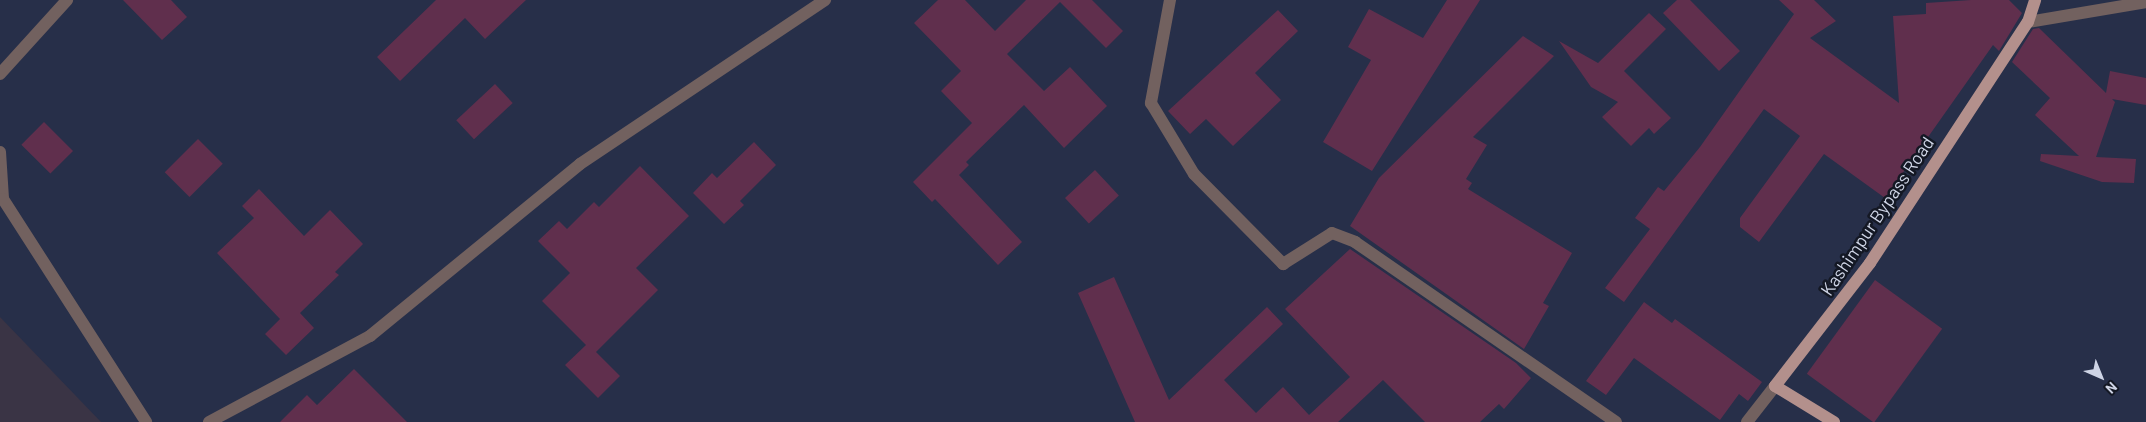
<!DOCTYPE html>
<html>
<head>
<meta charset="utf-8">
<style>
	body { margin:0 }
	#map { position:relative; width:2146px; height:422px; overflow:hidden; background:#272f49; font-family:Barlow,sans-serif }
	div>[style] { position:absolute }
	.industrial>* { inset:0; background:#3a3445 }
	.building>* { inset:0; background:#602f4d; transform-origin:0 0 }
	.minor>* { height:12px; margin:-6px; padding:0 6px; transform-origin:6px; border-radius:6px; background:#72615f }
	.major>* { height:12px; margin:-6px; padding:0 6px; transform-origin:6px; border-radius:6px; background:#b3908c }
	span { translate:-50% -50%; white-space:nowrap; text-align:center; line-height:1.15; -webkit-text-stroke:5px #141824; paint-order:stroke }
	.street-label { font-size:18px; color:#ced4e5 }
	.north { position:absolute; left:2076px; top:352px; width:50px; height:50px; -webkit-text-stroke:4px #141824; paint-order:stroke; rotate:136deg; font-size:14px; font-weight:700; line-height:20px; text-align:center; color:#ced4e5 }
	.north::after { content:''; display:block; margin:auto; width:18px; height:22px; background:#ced4e5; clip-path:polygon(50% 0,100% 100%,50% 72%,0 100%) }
</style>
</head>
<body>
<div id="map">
	<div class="industrial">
		<i style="clip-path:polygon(0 317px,101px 422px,0 422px)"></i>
	</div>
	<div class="building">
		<i style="clip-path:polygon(123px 0,171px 0,187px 17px,162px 40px)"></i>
		<i style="clip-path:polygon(436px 0,526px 0,485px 39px,465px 18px,400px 81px,377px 57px)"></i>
		<i style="clip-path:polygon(938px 0,965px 0,995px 31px,1026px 0,1092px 0,1123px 31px,1106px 48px,1060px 2px,1007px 54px,1044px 91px,1070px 67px,1107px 106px,1064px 148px,1024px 105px,966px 162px,969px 165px,959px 175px,1022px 242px,998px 265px,935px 199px,932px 202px,913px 182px,972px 123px,941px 91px,961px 71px,914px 23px)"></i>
		<i style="clip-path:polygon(1447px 0,1480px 0,1372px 171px,1323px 142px,1371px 60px,1348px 47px,1369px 9px,1423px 38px)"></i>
		<i style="clip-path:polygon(1677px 0,1690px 0,1740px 51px,1719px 71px,1663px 13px)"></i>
		<i style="clip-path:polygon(1779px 0,1814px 0,1836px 21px,1810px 38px,1899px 103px,1893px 16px,1926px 14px,1926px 3px,1971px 0,2009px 0,2022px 13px,1999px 51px,1993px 45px,1885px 198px,1824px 154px,1759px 242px,1740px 227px,1740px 218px,1800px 136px,1764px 109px,1624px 302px,1605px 288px,1650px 229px,1635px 218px,1658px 187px,1664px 191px,1700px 147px,1794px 14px)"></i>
		<i style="clip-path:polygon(1278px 10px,1298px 31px,1255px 73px,1281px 100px,1233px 146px,1206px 119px,1190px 134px,1168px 111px)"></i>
		<i style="clip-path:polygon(1649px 13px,1666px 29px,1624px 71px,1671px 118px,1654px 134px,1649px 128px,1631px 146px,1602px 117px,1618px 102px,1591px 87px,1559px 41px,1598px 63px)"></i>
		<i style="clip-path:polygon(2039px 28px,2106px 93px,2110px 71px,2146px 78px,2146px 105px,2112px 99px,2115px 102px,2096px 157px,2136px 159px,2134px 183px,2102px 182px,2040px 161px,2041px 154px,2079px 156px,2035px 115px,2050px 98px,2012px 62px,2033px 29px)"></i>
		<i style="clip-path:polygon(1523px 36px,1554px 56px,1473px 137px,1487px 145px,1466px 179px,1472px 183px,1468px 189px,1572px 253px,1543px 303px,1549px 306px,1524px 349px,1350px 226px,1379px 178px)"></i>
		<i style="left:495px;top:84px;width:26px;height:53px;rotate:47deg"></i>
		<i style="left:44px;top:122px;width:41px;height:32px;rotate:45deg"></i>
		<i style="left:198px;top:139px;width:35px;height:47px;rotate:45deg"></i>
		<i style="clip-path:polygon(754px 142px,776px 165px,740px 201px,744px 205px,724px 224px,693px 193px,712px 173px,717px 178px)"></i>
		<i style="clip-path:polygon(640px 166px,689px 216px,636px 268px,658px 290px,596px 352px,620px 376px,598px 398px,565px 365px,586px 345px,542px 301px,570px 273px,538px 241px,559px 221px,567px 229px,594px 202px,599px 207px)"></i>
		<i style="left:1095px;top:170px;width:35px;height:41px;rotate:47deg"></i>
		<i style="clip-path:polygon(259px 189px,304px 236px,330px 210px,363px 244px,335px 272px,339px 275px,300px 313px,314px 328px,286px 355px,265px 334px,280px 319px,217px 253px,254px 218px,242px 206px)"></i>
		<i style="clip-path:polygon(1350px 249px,1516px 363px,1531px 378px,1504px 409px,1499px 404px,1480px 422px,1425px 422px,1383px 380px,1338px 422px,1135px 422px,1078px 293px,1114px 277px,1169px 400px,1267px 307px,1283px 324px,1224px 380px,1256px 413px,1283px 387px,1309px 415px,1350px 377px,1285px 309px)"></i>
		<i style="left:1875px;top:280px;width:83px;height:116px;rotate:36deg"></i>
		<i style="clip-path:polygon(1644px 302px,1672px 323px,1675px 319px,1762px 382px,1748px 401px,1739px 394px,1720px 420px,1634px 358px,1606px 395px,1586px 381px)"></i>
		<i style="clip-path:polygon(354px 369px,407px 422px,280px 422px,307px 395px,317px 405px)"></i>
	</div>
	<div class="minor">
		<i style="left:1170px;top:0;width:105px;rotate:100.5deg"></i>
		<i style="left:1151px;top:103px;width:83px;rotate:58.8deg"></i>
		<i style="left:1194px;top:174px;width:127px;rotate:45.3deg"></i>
		<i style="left:1283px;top:264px;width:58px;rotate:-32.3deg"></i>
		<i style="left:1332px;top:233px;width:25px;rotate:21deg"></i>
		<i style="left:1355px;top:242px;width:317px;rotate:34.6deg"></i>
		<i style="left:2028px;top:22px;width:120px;rotate:-9.6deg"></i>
		<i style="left:0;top:74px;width:100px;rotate:-47.8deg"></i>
		<i style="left:0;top:152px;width:47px;rotate:86.3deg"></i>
		<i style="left:3px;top:199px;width:265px;rotate:57.3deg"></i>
		<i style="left:209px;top:422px;width:183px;rotate:-28.1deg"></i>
		<i style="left:370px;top:336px;width:271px;rotate:-39.3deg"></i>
		<i style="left:580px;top:164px;width:295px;rotate:-33.8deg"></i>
		<i style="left:1747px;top:422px;width:46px;rotate:-52.1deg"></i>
	</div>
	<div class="major">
		<i style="left:1834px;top:422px;width:69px;rotate:-148.6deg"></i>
		<i style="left:1775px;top:386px;width:155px;rotate:-52.3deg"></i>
		<i style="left:1870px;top:263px;width:288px;rotate:-56.8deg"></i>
		<i style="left:2028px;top:22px;width:23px;rotate:-72deg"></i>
	</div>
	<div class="street-label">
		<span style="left:1877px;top:216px;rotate:-56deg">Kashimpur Bypass Road</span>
	</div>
	<div class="north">N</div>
</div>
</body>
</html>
